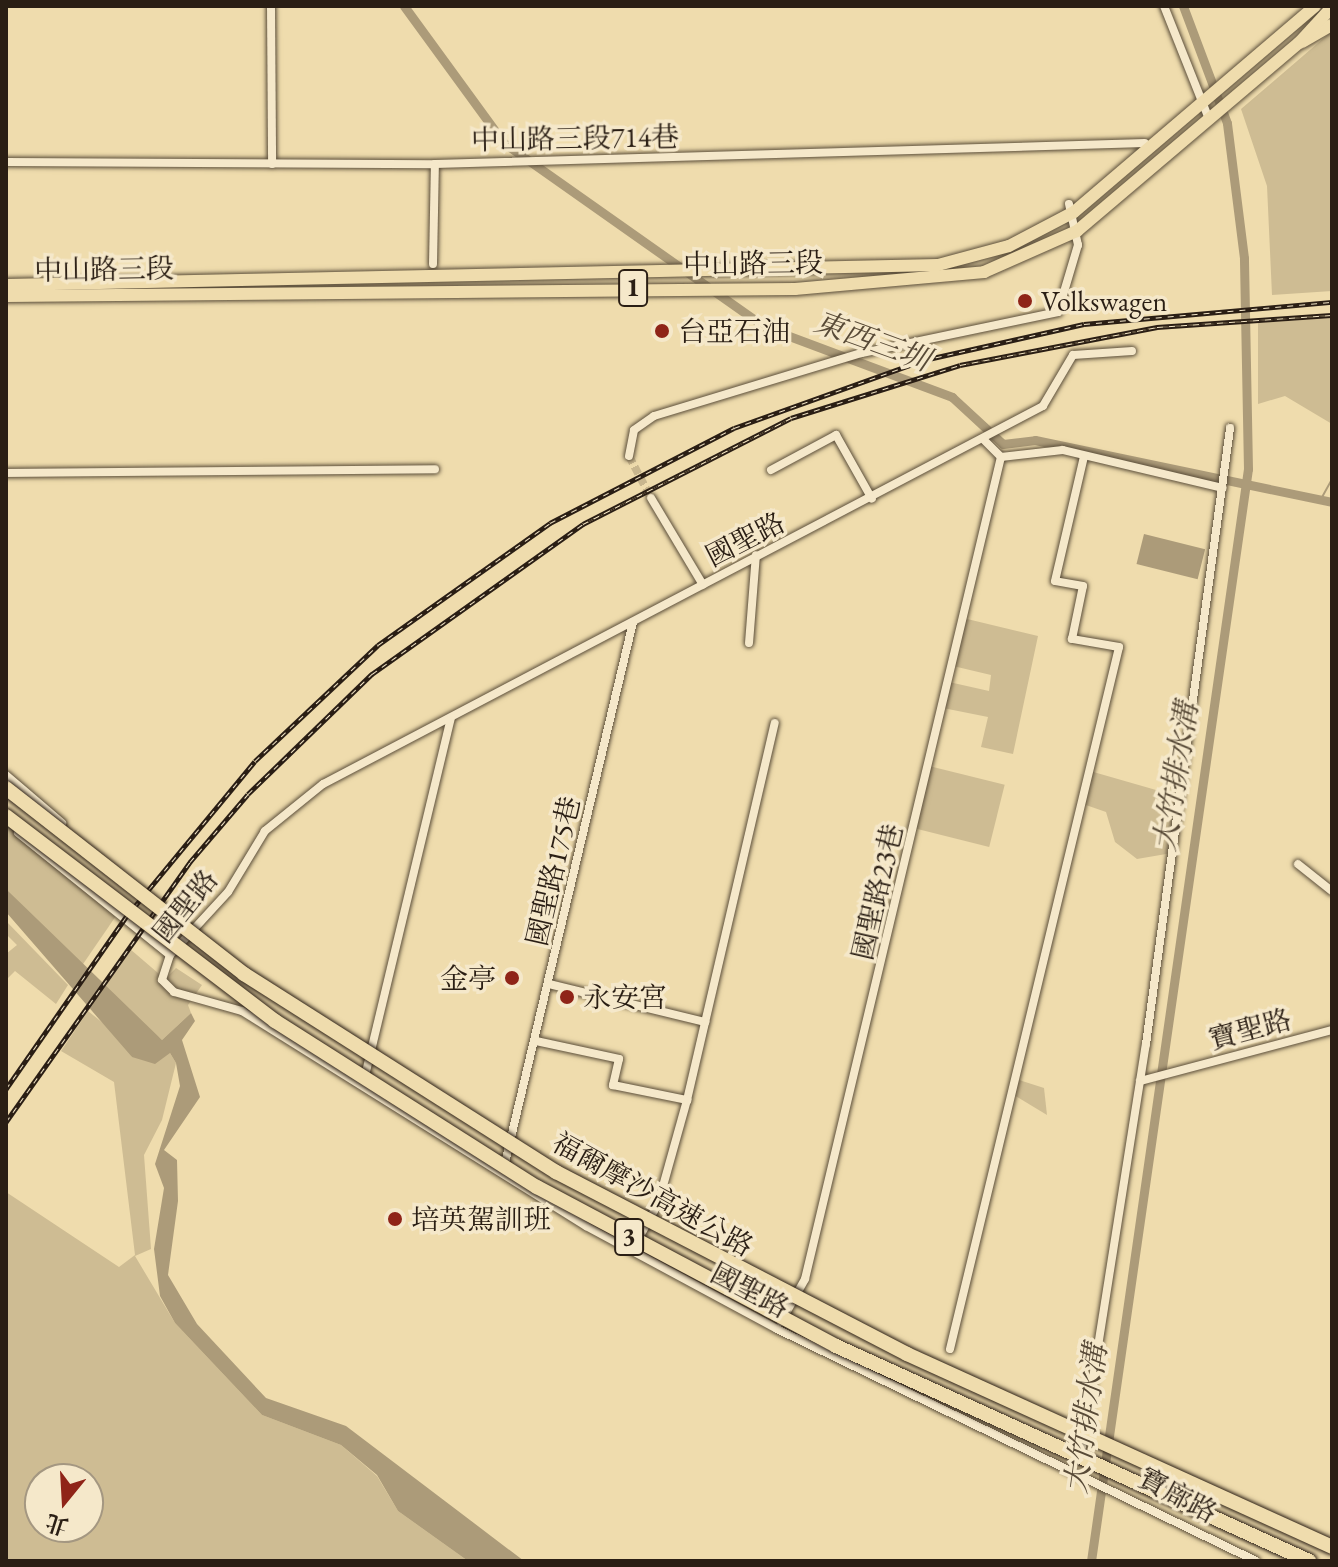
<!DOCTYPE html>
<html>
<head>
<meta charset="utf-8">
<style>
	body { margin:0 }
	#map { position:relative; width:1338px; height:1567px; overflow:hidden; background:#efdcad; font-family:"EB Garamond","Noto Serif TC",serif }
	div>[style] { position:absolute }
	.green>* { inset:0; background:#cebc93; transform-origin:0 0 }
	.water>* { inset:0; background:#ac9b79; transform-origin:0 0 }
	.stream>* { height:2px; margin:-1px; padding:0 1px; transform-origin:1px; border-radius:1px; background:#ac9b79 }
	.canal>* { height:9px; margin:-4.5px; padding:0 4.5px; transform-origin:4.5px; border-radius:4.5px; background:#ac9b79 }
	.minor-tunnel>* { height:8px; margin-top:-4px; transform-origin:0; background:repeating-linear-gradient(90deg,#c8b68e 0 8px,transparent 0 12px) }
	.roads { filter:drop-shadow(0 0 2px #5b4e3a) drop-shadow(0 0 2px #5b4e3a) }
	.minor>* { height:8px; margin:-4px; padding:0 4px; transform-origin:4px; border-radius:4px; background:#f5e8ca }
	.primary>* { height:12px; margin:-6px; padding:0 6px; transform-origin:6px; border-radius:6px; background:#efdcad }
	.rail>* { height:5px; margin-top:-2.5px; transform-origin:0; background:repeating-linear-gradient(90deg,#f5e8ca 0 6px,#2a1e14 0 12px); box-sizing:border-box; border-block:2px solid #2a1e14 }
	.bridges { filter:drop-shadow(0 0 2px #2a1e14) drop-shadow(0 0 2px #2a1e14) }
	.motorway-bridge>* { height:14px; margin:-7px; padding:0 7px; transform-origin:7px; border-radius:7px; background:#efdcad }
	.dots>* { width:22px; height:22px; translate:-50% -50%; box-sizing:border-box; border:4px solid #f5e8ca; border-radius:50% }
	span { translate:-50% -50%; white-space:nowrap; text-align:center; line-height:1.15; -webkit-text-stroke:7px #f5e8ca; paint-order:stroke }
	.shield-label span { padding:2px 6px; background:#f5e8ca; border:2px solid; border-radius:6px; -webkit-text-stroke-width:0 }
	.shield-label { font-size:26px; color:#2a1e14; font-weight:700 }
	.street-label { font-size:28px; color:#2a1e14 }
	.poi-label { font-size:28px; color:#2a1e14 }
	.left { translate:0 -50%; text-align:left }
	.right { translate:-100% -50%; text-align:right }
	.water-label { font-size:30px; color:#584a37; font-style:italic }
	.frame { position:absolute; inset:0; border:8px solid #2a1e14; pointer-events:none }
	.north { position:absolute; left:24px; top:1463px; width:80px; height:80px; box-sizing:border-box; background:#f5e8ca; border:2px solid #a49781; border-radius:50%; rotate:198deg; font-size:22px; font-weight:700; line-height:32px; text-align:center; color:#2a1e14 }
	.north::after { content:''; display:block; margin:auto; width:28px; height:36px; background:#8f2418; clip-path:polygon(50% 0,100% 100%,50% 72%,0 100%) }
</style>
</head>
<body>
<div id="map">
	<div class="green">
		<i style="clip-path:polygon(1332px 31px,1332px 291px,1272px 295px,1267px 186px,1241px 109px)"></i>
		<i style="clip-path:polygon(1332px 318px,1332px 424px,1285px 396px,1258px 404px,1258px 323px)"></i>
		<i style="clip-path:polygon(963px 618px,1038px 636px,1013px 754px,981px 747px,988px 717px,943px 708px,949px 682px,989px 691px,991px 675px,953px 666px)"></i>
		<i style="left:929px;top:766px;width:78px;height:64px;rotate:14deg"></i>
		<i style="clip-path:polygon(1090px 771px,1163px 792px,1178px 775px,1172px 853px,1137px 859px,1115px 842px,1106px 812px,1083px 804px)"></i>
		<i style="clip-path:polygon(6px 817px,118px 913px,81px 967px,6px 889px)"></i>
		<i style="clip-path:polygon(6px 921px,68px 985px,56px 1004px,15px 971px,6px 980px,6px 954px,17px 945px,6px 934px)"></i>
		<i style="clip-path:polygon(130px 949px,165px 979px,176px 968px,202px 985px,188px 1005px,191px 1013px,162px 1040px,102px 990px)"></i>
		<i style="clip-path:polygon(evenodd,88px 1011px,124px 1040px,132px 1057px,170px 1053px,176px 1063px,162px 1120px,144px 1155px,151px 1249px,135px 1256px,175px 1323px,262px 1415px,341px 1445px,377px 1476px,398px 1511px,468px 1561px,6px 1561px,6px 1192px,119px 1267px,135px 1255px,114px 1082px,61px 1051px,88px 1011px,40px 1479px,88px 1479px,88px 1527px,40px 1527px,40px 1479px)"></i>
		<i style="clip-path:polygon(1019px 1080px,1044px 1088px,1047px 1115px,1014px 1095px)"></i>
	</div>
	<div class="water">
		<i style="left:1144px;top:534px;width:63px;height:31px;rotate:14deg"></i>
		<i style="clip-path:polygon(6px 889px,162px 1040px,191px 1013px,195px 1021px,182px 1040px,200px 1097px,164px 1150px,177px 1160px,178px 1201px,168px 1275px,197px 1324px,266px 1398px,346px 1426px,524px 1561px,468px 1561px,398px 1511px,377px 1475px,341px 1445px,262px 1415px,175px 1323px,160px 1296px,154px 1249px,164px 1188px,155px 1164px,180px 1086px,176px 1063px,170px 1053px,155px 1064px,132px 1057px,6px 912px)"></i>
	</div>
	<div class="stream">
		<i style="left:1321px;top:499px;width:23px;rotate:-61deg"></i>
	</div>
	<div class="canal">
		<i style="left:404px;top:6px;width:170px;rotate:53.9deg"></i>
		<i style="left:504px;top:143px;width:319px;rotate:35.2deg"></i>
		<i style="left:765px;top:327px;width:200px;rotate:20.5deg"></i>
		<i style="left:952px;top:397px;width:69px;rotate:42.7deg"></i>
		<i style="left:1003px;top:444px;width:32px;rotate:-7deg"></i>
		<i style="left:1035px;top:440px;width:303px;rotate:11.8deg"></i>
		<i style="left:1091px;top:1561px;width:1103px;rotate:-81.82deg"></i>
		<i style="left:1248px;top:469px;width:211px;rotate:-91.1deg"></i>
		<i style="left:1244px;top:258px;width:136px;rotate:-97.2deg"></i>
		<i style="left:1227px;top:123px;width:125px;rotate:-110.6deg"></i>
	</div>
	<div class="minor-tunnel">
		<i style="left:629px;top:456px;width:47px;rotate:62.4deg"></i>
	</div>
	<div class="roads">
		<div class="minor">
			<i style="left:271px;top:6px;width:158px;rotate:89.6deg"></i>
			<i style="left:1164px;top:6px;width:122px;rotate:68.3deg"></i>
			<i style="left:6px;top:162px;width:429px;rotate:0.3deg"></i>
			<i style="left:435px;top:164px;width:710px;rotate:-1.69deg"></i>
			<i style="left:433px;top:264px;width:100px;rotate:-88.9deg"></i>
			<i style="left:1132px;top:351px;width:59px;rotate:176.1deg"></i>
			<i style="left:1073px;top:355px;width:59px;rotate:120.5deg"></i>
			<i style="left:1043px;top:406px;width:813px;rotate:152.3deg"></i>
			<i style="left:323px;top:784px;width:75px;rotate:141deg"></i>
			<i style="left:265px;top:831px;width:71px;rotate:121.2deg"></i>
			<i style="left:228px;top:892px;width:86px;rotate:132.6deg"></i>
			<i style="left:170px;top:955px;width:26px;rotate:108deg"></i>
			<i style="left:162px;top:980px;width:17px;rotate:45deg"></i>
			<i style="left:174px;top:992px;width:71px;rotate:15.6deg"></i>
			<i style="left:242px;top:1011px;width:406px;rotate:32deg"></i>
			<i style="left:586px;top:1226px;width:217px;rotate:28.3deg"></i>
			<i style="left:777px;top:1329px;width:532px;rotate:25.84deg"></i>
			<i style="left:983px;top:439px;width:25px;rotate:45deg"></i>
			<i style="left:1001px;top:457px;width:62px;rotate:-6.4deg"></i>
			<i style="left:1063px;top:450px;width:164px;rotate:13.4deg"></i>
			<i style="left:629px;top:456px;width:26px;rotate:-79deg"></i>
			<i style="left:634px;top:430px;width:24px;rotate:-35deg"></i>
			<i style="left:654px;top:416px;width:217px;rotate:-16.9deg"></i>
			<i style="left:862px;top:353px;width:200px;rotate:-11.8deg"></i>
			<i style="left:1058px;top:312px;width:70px;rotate:-73.4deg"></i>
			<i style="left:1078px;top:245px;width:42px;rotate:-102.4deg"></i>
			<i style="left:771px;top:470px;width:74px;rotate:-28.3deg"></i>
			<i style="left:836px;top:435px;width:73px;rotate:60.6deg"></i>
			<i style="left:6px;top:473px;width:429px;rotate:-0.5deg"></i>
			<i style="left:651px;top:498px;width:101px;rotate:59.1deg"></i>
			<i style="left:749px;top:643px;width:88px;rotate:-85.5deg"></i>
			<i style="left:6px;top:775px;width:74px;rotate:40.6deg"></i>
			<i style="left:18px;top:833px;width:195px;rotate:38.8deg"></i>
			<i style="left:1298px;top:864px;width:43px;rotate:38.5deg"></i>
			<i style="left:549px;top:984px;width:161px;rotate:13.7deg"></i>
			<i style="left:536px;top:1041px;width:85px;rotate:12.2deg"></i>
			<i style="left:619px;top:1059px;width:27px;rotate:103deg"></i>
			<i style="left:613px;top:1085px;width:76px;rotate:11.5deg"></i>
			<i style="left:364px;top:1080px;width:372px;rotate:-76.5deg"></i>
			<i style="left:1140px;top:1081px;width:199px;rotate:-14.9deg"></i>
			<i style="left:504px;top:1167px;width:560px;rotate:-76.68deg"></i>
			<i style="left:636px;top:1243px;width:45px;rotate:-60.6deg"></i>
			<i style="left:658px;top:1204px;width:108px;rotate:-74.4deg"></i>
			<i style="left:687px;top:1100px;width:387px;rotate:-76.9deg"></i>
			<i style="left:781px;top:1322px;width:49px;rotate:-60.8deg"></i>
			<i style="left:805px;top:1279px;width:845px;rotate:-76.59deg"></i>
			<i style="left:950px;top:1349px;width:722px;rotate:-76.46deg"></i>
			<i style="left:1119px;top:647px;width:48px;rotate:-170.3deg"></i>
			<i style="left:1072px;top:639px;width:54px;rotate:-78.3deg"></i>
			<i style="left:1083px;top:586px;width:28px;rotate:-170deg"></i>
			<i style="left:1055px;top:581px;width:128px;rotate:-76.9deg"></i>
			<i style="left:1080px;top:1460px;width:421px;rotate:-81deg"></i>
			<i style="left:1146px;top:1044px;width:622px;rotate:-82.23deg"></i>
		</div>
		<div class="primary">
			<i style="left:1302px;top:42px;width:34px;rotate:-30deg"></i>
			<i style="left:6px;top:285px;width:932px;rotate:-1.23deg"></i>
			<i style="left:938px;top:265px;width:73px;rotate:-15deg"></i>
			<i style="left:1009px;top:246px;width:73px;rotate:-27.6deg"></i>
			<i style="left:1074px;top:212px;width:317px;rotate:-40.5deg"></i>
			<i style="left:6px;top:296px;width:789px;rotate:-0.51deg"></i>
			<i style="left:795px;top:289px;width:190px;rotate:-5.1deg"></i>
			<i style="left:984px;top:272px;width:102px;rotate:-23.8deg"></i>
			<i style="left:1077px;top:231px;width:291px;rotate:-40.3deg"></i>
			<i style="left:1299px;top:43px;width:49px;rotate:-47.5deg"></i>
		</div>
	</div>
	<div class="rail">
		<i style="left:6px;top:1089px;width:210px;rotate:-55.1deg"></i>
		<i style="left:126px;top:917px;width:202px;rotate:-50.4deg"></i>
		<i style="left:255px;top:761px;width:169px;rotate:-43.3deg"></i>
		<i style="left:378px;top:645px;width:211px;rotate:-35.3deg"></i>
		<i style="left:550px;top:523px;width:207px;rotate:-27.3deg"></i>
		<i style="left:734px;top:428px;width:202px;rotate:-19.7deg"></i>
		<i style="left:924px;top:360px;width:164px;rotate:-12.7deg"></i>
		<i style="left:1084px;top:324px;width:249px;rotate:-5.1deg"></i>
		<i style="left:6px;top:1122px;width:319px;rotate:-54.7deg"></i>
		<i style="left:190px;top:862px;width:89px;rotate:-49.5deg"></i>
		<i style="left:248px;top:794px;width:173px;rotate:-44.1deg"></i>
		<i style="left:372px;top:674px;width:259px;rotate:-35.4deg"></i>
		<i style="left:583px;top:524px;width:233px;rotate:-27deg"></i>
		<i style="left:791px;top:418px;width:177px;rotate:-17.4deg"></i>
		<i style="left:960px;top:365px;width:201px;rotate:-10.9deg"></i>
		<i style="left:1157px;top:327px;width:175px;rotate:-3.9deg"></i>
	</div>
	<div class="bridges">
		<div class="motorway-bridge">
			<i style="left:6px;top:788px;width:302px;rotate:38deg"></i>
			<i style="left:244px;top:974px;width:370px;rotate:32.4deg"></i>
			<i style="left:556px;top:1172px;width:395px;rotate:27.4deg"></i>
			<i style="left:907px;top:1354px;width:467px;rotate:24.4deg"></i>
			<i style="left:6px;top:816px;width:338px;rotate:37.3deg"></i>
			<i style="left:275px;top:1021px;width:310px;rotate:32.4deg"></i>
			<i style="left:537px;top:1187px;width:339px;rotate:28deg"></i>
			<i style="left:836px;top:1346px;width:520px;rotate:24.44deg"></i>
		</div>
	</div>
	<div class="dots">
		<i style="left:1025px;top:301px;background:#8f2418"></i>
		<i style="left:662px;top:331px;background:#8f2418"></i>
		<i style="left:512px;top:978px;background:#8f2418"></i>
		<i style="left:567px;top:997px;background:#8f2418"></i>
		<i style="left:395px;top:1219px;background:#8f2418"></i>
	</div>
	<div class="shield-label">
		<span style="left:633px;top:288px">1</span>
		<span style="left:629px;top:1237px">3</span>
	</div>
	<div class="street-label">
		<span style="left:575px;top:138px;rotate:-1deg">中山路三段714巷</span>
		<span style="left:753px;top:263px;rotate:-1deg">中山路三段</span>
		<span style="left:104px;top:269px;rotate:-1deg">中山路三段</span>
		<span style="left:745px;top:539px;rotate:-27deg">國聖路</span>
		<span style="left:553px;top:871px;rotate:-77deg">國聖路175巷</span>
		<span style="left:877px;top:892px;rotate:-77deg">國聖路23巷</span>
		<span style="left:185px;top:906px;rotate:-51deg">國聖路</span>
		<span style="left:1250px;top:1029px;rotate:-15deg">寶聖路</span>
		<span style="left:653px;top:1194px;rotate:29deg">福爾摩沙高速公路</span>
		<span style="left:750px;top:1290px;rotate:28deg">國聖路</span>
		<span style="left:1178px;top:1495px;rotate:28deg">寶廍路</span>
	</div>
	<div class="poi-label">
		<span class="left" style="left:1041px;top:301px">Volkswagen</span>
		<span class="left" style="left:678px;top:331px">台亞石油</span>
		<span class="right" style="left:496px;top:978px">金亭</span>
		<span class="left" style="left:583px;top:997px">永安宮</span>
		<span class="left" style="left:411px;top:1219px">培英駕訓班</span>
	</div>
	<div class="water-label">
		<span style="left:872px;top:341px;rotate:20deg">東西三圳</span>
		<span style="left:1176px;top:777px;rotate:-81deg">大竹排水溝</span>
		<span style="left:1086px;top:1419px;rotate:-82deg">大竹排水溝</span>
	</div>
	<div class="frame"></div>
	<div class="north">北</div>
</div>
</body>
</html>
